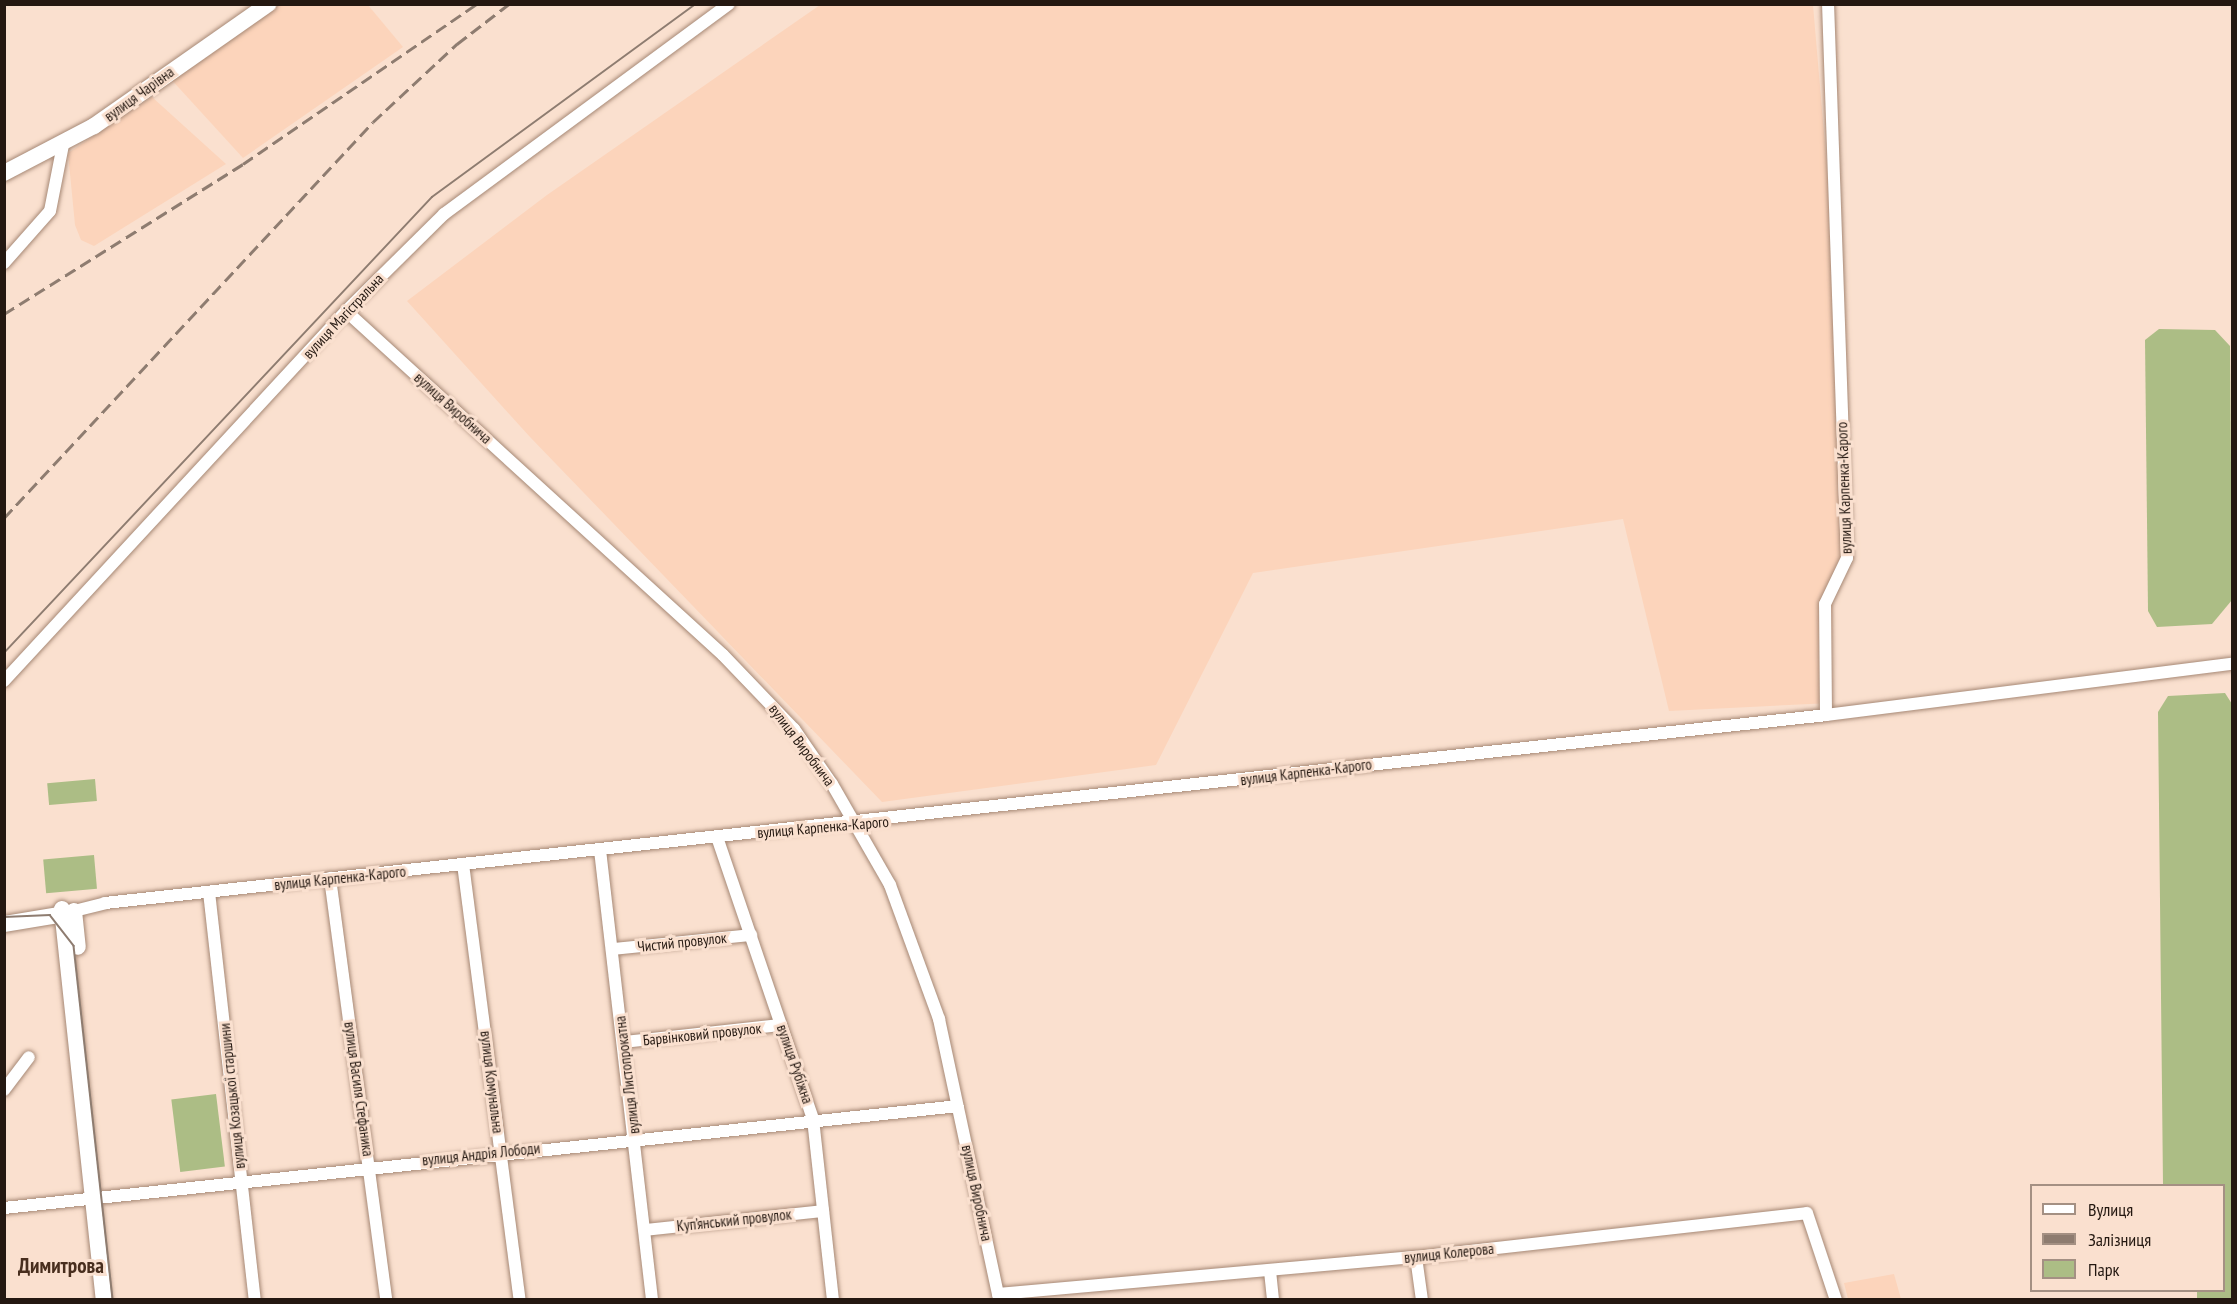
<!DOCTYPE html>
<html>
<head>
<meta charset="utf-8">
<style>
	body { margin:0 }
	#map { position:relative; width:2237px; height:1304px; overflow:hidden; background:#fae0cf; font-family:"PT Sans Narrow",sans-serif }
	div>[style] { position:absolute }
	.built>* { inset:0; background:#fcd4bb }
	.green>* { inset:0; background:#acbd85; transform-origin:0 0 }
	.roads { filter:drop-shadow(0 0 2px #a68875) drop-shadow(0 0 2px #a68875) }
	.minor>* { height:12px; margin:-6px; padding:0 6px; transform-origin:6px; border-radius:6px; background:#fff }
	.major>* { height:16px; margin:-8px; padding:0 8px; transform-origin:8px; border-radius:8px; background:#fff }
	.tram>* { height:1.5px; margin:-0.75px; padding:0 0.75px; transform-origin:0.75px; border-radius:0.75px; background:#8e7c70 }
	.rail>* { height:3px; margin-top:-1.5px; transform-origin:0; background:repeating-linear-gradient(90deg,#8e7c70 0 12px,transparent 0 18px) }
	span { translate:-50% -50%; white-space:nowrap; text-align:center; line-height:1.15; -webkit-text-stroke:6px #fae0cf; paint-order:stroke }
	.street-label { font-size:15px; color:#241811 }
	.district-label { font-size:21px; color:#482e1e; font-weight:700 }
	.frame { position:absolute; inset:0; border:6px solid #241811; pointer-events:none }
	.legend { position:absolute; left:2030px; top:1184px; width:195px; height:108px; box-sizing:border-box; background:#fae0cf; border:2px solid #a49083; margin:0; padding:8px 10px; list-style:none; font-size:18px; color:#241811 }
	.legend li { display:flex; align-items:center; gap:12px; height:30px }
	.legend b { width:30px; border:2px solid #a49083 }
</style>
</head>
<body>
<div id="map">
	<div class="built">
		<i style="clip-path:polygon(277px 5px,368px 5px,403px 47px,243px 158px,169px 77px)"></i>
		<i style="clip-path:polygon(820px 5px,1813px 5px,1841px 332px,1848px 548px,1833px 585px,1831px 703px,1669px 711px,1623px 519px,1253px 573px,1156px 765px,882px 802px,530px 437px,407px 301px,547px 195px)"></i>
		<i style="clip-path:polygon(152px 97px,226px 164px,94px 246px,81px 240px,75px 225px,68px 153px)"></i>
		<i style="clip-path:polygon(1894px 1274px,1901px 1299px,1848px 1299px,1844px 1283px)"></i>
	</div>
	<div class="green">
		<i style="clip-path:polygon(2159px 329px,2215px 330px,2230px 346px,2232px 600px,2212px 624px,2157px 627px,2148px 611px,2145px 340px)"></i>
		<i style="clip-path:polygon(2225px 693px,2232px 704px,2232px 1299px,2197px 1300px,2197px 1291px,2224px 1290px,2224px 1186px,2163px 1185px,2158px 712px,2168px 696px)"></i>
		<i style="left:95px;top:779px;width:22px;height:48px;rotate:85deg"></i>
		<i style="left:94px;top:855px;width:34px;height:51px;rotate:85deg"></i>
		<i style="left:216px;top:1094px;width:73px;height:45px;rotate:83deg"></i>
	</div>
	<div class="roads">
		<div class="minor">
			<i style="left:4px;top:263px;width:69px;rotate:-48.5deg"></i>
			<i style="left:50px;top:211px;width:67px;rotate:-78.9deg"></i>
			<i style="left:346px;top:311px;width:510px;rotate:42.38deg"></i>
			<i style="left:723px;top:655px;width:103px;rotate:46.2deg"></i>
			<i style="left:794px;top:729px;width:67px;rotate:55.4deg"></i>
			<i style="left:832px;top:784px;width:116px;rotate:60.1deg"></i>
			<i style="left:890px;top:885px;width:143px;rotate:69.9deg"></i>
			<i style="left:939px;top:1019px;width:287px;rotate:77.9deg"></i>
			<i style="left:4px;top:681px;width:504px;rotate:-47.25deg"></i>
			<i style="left:346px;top:311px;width:138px;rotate:-44.7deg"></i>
			<i style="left:444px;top:214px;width:354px;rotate:-36.4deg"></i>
			<i style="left:1826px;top:715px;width:409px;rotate:-7.2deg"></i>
			<i style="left:717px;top:837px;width:298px;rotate:71.2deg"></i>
			<i style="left:813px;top:1119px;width:182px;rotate:83.7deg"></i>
			<i style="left:600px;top:850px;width:453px;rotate:83.4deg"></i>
			<i style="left:463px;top:864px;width:440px;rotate:82.6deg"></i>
			<i style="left:330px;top:878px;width:426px;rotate:82.4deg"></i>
			<i style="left:209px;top:892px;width:411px;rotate:83.6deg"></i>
			<i style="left:74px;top:911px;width:32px;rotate:-14deg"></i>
			<i style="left:105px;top:903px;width:1731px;rotate:-6.23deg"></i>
			<i style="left:1826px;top:715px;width:111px;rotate:-90.5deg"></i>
			<i style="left:1825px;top:604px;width:51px;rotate:-64.4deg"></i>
			<i style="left:1847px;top:558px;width:554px;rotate:-91.96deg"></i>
			<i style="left:613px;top:949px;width:139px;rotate:-5.8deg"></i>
			<i style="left:624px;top:1042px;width:158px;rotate:-6.2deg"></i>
			<i style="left:4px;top:1090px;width:41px;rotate:-52.9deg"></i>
			<i style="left:4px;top:1208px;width:959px;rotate:-6.1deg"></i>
			<i style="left:645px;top:1230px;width:179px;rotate:-6.1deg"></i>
			<i style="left:1416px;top:1257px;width:43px;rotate:82.1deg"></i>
			<i style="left:1270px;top:1271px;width:29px;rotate:84deg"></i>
			<i style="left:998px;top:1294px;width:420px;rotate:-5.1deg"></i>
			<i style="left:1416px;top:1257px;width:393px;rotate:-6.4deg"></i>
			<i style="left:1807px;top:1213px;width:92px;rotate:71.6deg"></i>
		</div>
		<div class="major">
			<i style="left:4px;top:173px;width:102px;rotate:-27.6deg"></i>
			<i style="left:94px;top:126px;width:213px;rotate:-35deg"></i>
			<i style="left:62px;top:909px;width:393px;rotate:83.9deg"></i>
			<i style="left:74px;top:911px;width:36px;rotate:84deg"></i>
			<i style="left:4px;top:924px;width:68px;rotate:-9.3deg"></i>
		</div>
	</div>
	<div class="tram">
		<i style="left:4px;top:653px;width:625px;rotate:-46.81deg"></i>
		<i style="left:432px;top:197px;width:327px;rotate:-36.2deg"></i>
		<i style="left:4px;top:917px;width:46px;rotate:-2.5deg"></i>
		<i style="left:50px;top:915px;width:39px;rotate:52deg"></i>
		<i style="left:74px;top:946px;width:356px;rotate:83.7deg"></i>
	</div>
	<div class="rail">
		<i style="left:4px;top:314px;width:282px;rotate:-32.1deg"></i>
		<i style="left:243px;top:164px;width:283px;rotate:-34.4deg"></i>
		<i style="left:4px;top:518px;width:541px;rotate:-47.02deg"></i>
		<i style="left:373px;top:122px;width:115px;rotate:-42.9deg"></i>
		<i style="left:457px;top:44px;width:66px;rotate:-37.6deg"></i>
	</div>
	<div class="street-label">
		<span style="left:139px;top:94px;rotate:-36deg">вулиця Чарівна</span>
		<span style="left:343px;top:316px;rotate:-47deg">вулиця Магістральна</span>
		<span style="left:453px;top:408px;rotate:42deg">вулиця Виробнича</span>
		<span style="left:1844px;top:488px;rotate:-92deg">вулиця Карпенка-Карого</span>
		<span style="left:802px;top:745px;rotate:53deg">вулиця Виробнича</span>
		<span style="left:1306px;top:772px;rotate:-7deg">вулиця Карпенка-Карого</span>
		<span style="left:823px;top:827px;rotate:-5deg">вулиця Карпенка-Карого</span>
		<span style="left:340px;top:878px;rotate:-6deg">вулиця Карпенка-Карого</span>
		<span style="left:682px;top:942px;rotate:-6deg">Чистий провулок</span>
		<span style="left:702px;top:1034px;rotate:-6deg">Барвінковий провулок</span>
		<span style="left:795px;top:1064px;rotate:71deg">вулиця Рубіжна</span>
		<span style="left:627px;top:1075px;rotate:-97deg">вулиця Листопрокатна</span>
		<span style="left:492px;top:1082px;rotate:83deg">вулиця Комунальна</span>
		<span style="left:359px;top:1089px;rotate:82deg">вулиця Василя Стефаника</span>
		<span style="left:232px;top:1096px;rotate:-96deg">вулиця Козацької старшини</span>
		<span style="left:481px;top:1154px;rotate:-6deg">вулиця Андрія Лободи</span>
		<span style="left:977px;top:1193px;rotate:78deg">вулиця Виробнича</span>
		<span style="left:734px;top:1220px;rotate:-6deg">Куп’янський провулок</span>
		<span style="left:1449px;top:1253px;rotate:-6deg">вулиця Колерова</span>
	</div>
	<div class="district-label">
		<span style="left:61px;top:1266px">Димитрова</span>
	</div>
	<div class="frame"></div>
	<ul class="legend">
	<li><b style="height:8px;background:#fff"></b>Вулиця</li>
	<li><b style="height:8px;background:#8e7c70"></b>Залізниця</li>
	<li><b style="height:16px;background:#acbd85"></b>Парк</li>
	</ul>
</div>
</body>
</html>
